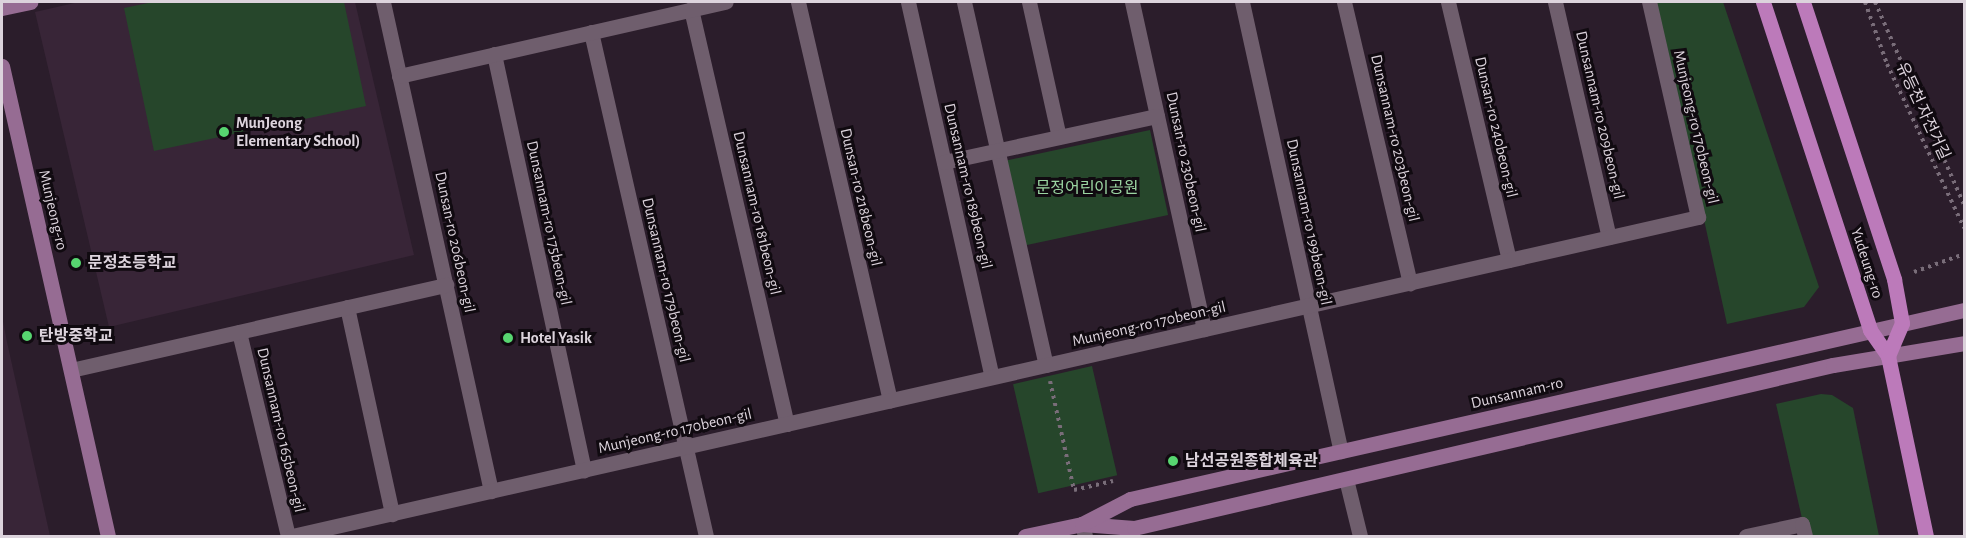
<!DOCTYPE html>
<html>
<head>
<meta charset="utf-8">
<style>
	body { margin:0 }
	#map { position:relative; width:1966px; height:538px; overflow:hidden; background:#2b1d2b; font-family:"Alegreya Sans","Noto Sans KR",sans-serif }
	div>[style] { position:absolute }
	.built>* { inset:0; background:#382537 }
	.green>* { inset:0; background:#26462b; transform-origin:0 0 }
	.path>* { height:4px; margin-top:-2px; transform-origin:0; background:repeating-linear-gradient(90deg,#796d79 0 3px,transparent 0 7.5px) }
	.street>* { height:15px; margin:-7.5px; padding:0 7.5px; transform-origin:7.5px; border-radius:7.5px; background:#6f5e6d }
	.secondary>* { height:15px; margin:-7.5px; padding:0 7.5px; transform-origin:7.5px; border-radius:7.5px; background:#966c93 }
	.primary>* { height:15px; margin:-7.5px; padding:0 7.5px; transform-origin:7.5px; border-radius:7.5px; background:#bc7aba }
	.dots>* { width:16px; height:16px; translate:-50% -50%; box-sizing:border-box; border:3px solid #100a10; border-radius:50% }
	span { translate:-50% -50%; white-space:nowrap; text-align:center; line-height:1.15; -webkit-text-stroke:6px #100a10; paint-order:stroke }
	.street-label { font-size:16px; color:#dcd3dc }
	.poi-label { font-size:16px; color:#dcd3dc; font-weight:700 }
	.left { translate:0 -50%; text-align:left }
	.park-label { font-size:16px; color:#9bd5a2 }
	.frame { position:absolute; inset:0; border:3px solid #dcd3dc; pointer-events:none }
</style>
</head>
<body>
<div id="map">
	<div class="built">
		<i style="clip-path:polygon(79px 2px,355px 2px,414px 255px,109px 327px,35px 12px)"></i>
		<i style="clip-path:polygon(2px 316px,7px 342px,50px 536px,2px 536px)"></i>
	</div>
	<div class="green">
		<i style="clip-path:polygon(153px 2px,344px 2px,366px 106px,154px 151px,124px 8px)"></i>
		<i style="clip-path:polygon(1656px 2px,1723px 2px,1819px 287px,1804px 307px,1727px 324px)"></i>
		<i style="left:1150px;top:130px;width:87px;height:148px;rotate:78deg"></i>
		<i style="left:1092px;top:366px;width:112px;height:81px;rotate:77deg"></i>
		<i style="clip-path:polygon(1821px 394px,1832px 395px,1853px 408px,1879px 536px,1806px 536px,1776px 404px)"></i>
	</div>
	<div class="path">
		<i style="left:1865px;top:2px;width:66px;rotate:70.5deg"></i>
		<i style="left:1887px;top:64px;width:181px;rotate:64.8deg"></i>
		<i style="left:1875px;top:2px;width:222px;rotate:66.3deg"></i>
		<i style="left:1914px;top:272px;width:53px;rotate:-19.8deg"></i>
		<i style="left:1050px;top:381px;width:112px;rotate:77.6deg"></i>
		<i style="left:1074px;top:490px;width:40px;rotate:-13deg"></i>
	</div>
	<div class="street">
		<i style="left:383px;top:2px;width:501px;rotate:77.55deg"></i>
		<i style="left:798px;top:2px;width:409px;rotate:77deg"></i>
		<i style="left:908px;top:2px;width:384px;rotate:77.4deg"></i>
		<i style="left:964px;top:2px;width:372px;rotate:77.3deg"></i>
		<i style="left:1029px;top:2px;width:138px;rotate:77.5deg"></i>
		<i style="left:1132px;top:2px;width:335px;rotate:77.6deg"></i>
		<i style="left:1242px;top:2px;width:460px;rotate:77.6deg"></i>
		<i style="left:1344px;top:2px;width:289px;rotate:76.8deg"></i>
		<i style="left:1448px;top:2px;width:265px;rotate:76.7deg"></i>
		<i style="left:1555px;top:2px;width:241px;rotate:77.1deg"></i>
		<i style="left:691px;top:9px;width:426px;rotate:77deg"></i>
		<i style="left:591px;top:32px;width:517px;rotate:77.15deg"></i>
		<i style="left:494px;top:54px;width:426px;rotate:77.8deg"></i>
		<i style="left:399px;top:76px;width:335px;rotate:-12.8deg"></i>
		<i style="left:944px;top:162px;width:218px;rotate:-12.2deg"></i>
		<i style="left:347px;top:307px;width:212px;rotate:77.7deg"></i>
		<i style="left:239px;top:332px;width:210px;rotate:76.5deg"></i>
		<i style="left:71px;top:370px;width:385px;rotate:-12.8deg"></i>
		<i style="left:1346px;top:479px;width:59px;rotate:76.2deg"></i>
		<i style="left:1082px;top:524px;width:12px;rotate:76deg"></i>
		<i style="left:292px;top:536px;width:1442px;rotate:-12.78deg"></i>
		<i style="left:1698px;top:217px;width:221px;rotate:-102.8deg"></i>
		<i style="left:1746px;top:536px;width:57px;rotate:-12.1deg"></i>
		<i style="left:1802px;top:524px;width:12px;rotate:76deg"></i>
	</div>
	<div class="secondary">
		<i style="left:2px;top:8px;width:29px;rotate:-12deg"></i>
		<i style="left:2px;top:66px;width:482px;rotate:77.3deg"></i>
		<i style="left:1082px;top:524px;width:52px;rotate:4.4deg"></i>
		<i style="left:1134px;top:528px;width:718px;rotate:-13.13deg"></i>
		<i style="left:1833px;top:365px;width:133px;rotate:-9.5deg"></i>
		<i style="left:1025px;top:536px;width:58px;rotate:-11.9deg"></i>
		<i style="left:1082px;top:524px;width:54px;rotate:-27.5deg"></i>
		<i style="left:1130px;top:499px;width:855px;rotate:-12.77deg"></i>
	</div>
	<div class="primary">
		<i style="left:1763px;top:2px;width:345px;rotate:71.9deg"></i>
		<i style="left:1870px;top:330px;width:32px;rotate:55deg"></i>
		<i style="left:1888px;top:356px;width:184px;rotate:78.1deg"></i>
		<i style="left:1803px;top:2px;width:292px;rotate:71.8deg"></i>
		<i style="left:1894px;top:279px;width:45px;rotate:79.7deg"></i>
		<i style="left:1902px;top:323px;width:36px;rotate:113deg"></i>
	</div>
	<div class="dots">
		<i style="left:224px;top:132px;background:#57d570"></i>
		<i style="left:76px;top:263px;background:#57d570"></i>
		<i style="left:27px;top:336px;background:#57d570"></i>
		<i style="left:508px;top:338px;background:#57d570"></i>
		<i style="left:1173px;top:461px;background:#57d570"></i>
	</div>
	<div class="street-label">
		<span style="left:1923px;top:111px;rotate:65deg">유등천 자전거길</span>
		<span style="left:1600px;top:115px;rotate:77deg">Dunsannam-ro 209beon-gil</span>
		<span style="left:1496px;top:127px;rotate:77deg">Dunsan-ro 240beon-gil</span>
		<span style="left:1696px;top:127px;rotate:77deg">Munjeong-ro 170beon-gil</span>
		<span style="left:1395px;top:138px;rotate:77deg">Dunsannam-ro 203beon-gil</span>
		<span style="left:1186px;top:162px;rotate:78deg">Dunsan-ro 230beon-gil</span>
		<span style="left:968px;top:186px;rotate:77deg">Dunsannam-ro 189beon-gil</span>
		<span style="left:861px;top:197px;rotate:77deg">Dunsan-ro 218beon-gil</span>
		<span style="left:53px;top:210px;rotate:77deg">Munjeong-ro</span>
		<span style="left:757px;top:213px;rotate:77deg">Dunsannam-ro 181beon-gil</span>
		<span style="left:1309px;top:222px;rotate:78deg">Dunsannam-ro 199beon-gil</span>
		<span style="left:549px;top:223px;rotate:78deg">Dunsannam-ro 175beon-gil</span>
		<span style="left:455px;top:242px;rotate:78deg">Dunsan-ro 206beon-gil</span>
		<span style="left:1867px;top:263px;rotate:72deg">Yudeung-ro</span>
		<span style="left:666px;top:280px;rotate:77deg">Dunsannam-ro 179beon-gil</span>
		<span style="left:1149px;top:324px;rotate:-13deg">Munjeong-ro 170beon-gil</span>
		<span style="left:1517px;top:393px;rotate:-13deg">Dunsannam-ro</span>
		<span style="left:281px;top:430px;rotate:77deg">Dunsannam-ro 165beon-gil</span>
		<span style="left:675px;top:431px;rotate:-13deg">Munjeong-ro 170beon-gil</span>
	</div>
	<div class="poi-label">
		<span class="left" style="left:236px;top:132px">MunJeong<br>Elementary School)</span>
		<span class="left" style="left:88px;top:263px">문정초등학교</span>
		<span class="left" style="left:39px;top:336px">탄방중학교</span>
		<span class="left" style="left:520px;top:338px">Hotel Yasik</span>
		<span class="left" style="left:1185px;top:461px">남선공원종합체육관</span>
	</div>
	<div class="park-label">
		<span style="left:1087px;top:188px">문정어린이공원</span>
	</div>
	<div class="frame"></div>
</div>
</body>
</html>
